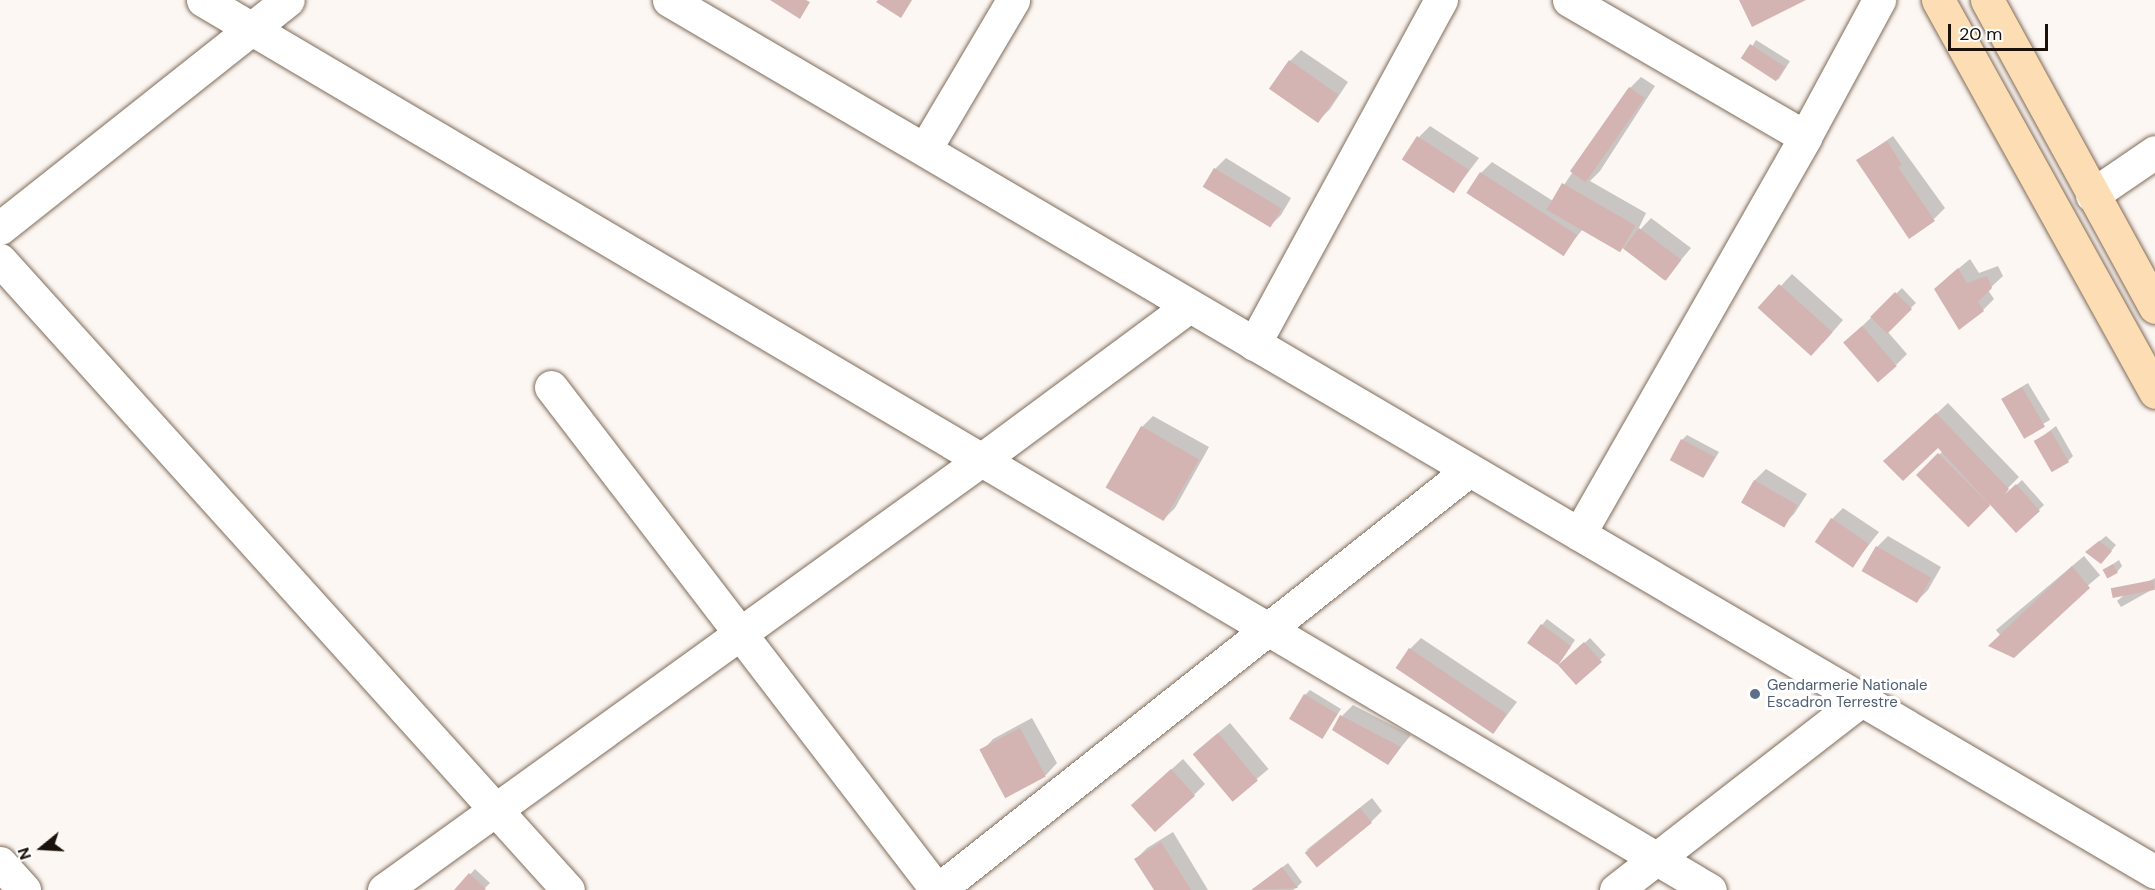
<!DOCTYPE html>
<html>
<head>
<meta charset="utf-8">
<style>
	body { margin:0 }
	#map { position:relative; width:2155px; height:890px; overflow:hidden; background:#fcf7f3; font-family:"DM Sans",sans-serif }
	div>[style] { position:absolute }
	.shadow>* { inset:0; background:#0003; transform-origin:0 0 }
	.building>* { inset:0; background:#d4b4b2; transform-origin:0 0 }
	.roads { filter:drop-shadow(0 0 2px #806c5a) drop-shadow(0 0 2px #806c5a) }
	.minor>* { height:33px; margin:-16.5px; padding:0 16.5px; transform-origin:16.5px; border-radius:16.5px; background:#fff }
	.tertiary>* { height:33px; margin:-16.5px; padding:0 16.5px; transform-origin:16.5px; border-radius:16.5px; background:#fff }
	.secondary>* { height:33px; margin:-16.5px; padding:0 16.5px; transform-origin:16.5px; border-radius:16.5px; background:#fff }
	.primary>* { height:33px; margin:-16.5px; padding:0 16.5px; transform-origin:16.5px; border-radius:16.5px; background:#fcddb4 }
	.dots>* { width:16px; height:16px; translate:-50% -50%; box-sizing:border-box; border:3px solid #fff; border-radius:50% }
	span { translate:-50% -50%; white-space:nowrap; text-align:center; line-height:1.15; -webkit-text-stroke:6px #fff; paint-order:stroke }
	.service-label { font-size:15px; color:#4e5e75 }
	.left { translate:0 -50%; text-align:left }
	.north { position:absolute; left:12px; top:818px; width:60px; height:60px; -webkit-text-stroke:4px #fff; paint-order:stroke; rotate:252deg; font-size:16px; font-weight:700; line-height:24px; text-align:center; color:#19110a }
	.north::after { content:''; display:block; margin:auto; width:21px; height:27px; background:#19110a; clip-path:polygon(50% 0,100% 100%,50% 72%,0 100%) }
	.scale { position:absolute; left:1948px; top:24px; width:100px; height:27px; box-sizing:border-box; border:3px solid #19110a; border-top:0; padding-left:8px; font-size:18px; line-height:21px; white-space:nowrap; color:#19110a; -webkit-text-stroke:4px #fff; paint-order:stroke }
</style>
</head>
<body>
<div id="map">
	<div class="shadow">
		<i style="left:1756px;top:40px;width:40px;height:22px;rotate:32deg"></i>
		<i style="clip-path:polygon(1301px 50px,1348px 82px,1330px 109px,1319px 120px,1290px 61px)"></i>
		<i style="clip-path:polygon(1641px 77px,1655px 86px,1600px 171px,1590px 181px,1646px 213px,1636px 234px,1651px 218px,1691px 248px,1664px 280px,1623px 248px,1620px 250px,1583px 229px,1562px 254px,1481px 173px,1492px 162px,1553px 201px,1630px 88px)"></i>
		<i style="clip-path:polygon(1430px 126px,1479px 158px,1454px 191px,1419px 137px)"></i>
		<i style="clip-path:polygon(1893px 136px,1945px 208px,1934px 219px,1858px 160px)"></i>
		<i style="clip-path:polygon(1226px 158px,1291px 198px,1281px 215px,1270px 226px,1215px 169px)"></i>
		<i style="clip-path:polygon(1970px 259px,1979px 273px,1998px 266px,2003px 276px,1988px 290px,1994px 299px,1983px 310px,1947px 278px)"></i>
		<i style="clip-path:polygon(1792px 274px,1843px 320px,1823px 343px,1760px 308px)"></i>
		<i style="clip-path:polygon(1902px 288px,1916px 303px,1887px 331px,1907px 354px,1896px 365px,1856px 332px)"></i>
		<i style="left:2028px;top:383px;width:43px;height:30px;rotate:59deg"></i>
		<i style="clip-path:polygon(1948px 403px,2019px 477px,1995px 501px,1997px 503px,2022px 480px,2044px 505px,2016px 531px,1991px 502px,1969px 525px,1918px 475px,1943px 451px,1938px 446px,1885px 461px)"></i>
		<i style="clip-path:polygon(1153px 416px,1209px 447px,1175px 508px,1164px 519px,1142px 427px)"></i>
		<i style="clip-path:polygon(2056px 426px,2073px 456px,2068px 461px,2036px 441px)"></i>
		<i style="clip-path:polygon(1687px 435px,1719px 452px,1704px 477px,1682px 440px)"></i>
		<i style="clip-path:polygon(1766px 469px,1807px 494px,1794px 514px,1783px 525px,1743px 501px,1755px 480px)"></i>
		<i style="clip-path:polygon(1843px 508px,1879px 532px,1852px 566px,1832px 519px)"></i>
		<i style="clip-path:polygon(1888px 536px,1941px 567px,1928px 590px,1917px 601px,1877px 547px)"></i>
		<i style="clip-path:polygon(2106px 536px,2116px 545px,2106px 557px,2092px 547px)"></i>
		<i style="left:2084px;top:556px;width:25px;height:115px;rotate:50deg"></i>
		<i style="clip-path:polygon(2119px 560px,2122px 566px,2117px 572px,2104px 570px)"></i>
		<i style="clip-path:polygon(2155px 578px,2155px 588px,2121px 607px,2117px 601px,2123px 596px)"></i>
		<i style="clip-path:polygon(1547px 619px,1575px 640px,1559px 664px,1542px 625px)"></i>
		<i style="clip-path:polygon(1421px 638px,1517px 702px,1494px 732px,1410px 649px)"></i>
		<i style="left:1590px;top:638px;width:23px;height:41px;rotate:47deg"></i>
		<i style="clip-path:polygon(1310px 690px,1341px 709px,1322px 738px,1305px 695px)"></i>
		<i style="clip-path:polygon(1353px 705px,1411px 735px,1388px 763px,1342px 716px)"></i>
		<i style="clip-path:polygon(1032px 718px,1057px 763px,1046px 775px,1007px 796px,982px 751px,993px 739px)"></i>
		<i style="left:1230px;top:723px;width:60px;height:47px;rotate:50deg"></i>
		<i style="clip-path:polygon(1183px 759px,1205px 784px,1194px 795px,1144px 794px)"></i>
		<i style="clip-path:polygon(1372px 798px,1382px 811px,1371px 822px,1305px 851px)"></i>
		<i style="clip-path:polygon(1173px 832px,1208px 890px,1155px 890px,1136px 859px,1147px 848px)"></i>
		<i style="clip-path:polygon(1288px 863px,1302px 882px,1297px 887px,1293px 890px,1252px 890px)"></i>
		<i style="clip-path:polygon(475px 869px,490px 883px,483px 890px,456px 890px)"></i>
	</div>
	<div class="building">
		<i style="clip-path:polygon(770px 0,806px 0,810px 2px,800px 19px)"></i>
		<i style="clip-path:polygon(878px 0,912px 0,901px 18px,876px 2px)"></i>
		<i style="clip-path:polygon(1739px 0,1806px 0,1752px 27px)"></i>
		<i style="left:1750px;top:44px;width:42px;height:17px;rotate:33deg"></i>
		<i style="left:1289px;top:60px;width:60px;height:35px;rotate:35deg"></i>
		<i style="left:1629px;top:87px;width:19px;height:103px;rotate:35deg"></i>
		<i style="left:1417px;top:136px;width:62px;height:28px;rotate:33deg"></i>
		<i style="clip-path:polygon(1887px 141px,1902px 165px,1898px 167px,1935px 221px,1909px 239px,1856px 160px)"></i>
		<i style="left:1214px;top:168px;width:79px;height:22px;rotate:31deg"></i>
		<i style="left:1480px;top:172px;width:116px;height:25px;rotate:33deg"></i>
		<i style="left:1562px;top:183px;width:85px;height:31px;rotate:30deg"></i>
		<i style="left:1639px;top:228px;width:53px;height:26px;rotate:37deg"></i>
		<i style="clip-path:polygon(1958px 268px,1967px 283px,1987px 276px,1992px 288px,1978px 302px,1984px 311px,1959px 330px,1934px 289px)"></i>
		<i style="left:1779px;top:284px;width:72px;height:32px;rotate:42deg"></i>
		<i style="left:1895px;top:292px;width:24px;height:35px;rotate:45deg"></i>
		<i style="left:1862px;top:326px;width:53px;height:25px;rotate:49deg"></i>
		<i style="left:2022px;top:387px;width:46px;height:24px;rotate:60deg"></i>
		<i style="clip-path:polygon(1936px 413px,2009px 489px,2005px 494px,2016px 484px,2040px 511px,2016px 533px,1938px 448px,1903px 481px,1883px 461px)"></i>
		<i style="left:1141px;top:426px;width:67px;height:71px;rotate:30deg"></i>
		<i style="left:2051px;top:431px;width:36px;height:20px;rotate:60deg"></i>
		<i style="left:1681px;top:439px;width:38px;height:24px;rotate:28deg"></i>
		<i style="left:1938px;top:453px;width:74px;height:31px;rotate:45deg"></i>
		<i style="left:1754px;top:480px;width:50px;height:26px;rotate:30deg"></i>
		<i style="left:1831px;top:518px;width:46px;height:29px;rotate:34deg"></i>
		<i style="clip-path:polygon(2099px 541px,2112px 551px,2101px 564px,2085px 552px)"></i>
		<i style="left:1876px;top:546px;width:64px;height:29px;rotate:30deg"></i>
		<i style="left:2113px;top:564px;width:10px;height:12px;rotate:61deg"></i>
		<i style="clip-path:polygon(2072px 566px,2090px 588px,2014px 658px,1988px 646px)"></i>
		<i style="left:2153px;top:580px;width:10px;height:43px;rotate:79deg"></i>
		<i style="clip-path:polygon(1541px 624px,1571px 646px,1558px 665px,1584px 642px,1602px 662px,1576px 685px,1558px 665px,1527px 643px)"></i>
		<i style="left:1409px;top:648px;width:118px;height:24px;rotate:34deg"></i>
		<i style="left:1304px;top:694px;width:39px;height:29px;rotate:31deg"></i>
		<i style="clip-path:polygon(1340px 715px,1401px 747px,1388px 765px,1332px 730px)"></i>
		<i style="left:1020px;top:728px;width:55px;height:46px;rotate:62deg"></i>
		<i style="left:1218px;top:733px;width:62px;height:33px;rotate:50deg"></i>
		<i style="left:1171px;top:769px;width:36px;height:54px;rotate:48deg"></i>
		<i style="left:1360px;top:808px;width:19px;height:71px;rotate:51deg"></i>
		<i style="clip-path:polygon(1161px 842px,1191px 890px,1154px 890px,1134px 859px)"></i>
		<i style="clip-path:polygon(1282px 867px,1298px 888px,1251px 890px)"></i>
		<i style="clip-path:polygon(469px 873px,486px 889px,484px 890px,454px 890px)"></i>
	</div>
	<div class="roads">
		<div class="minor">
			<i style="left:203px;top:0;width:1750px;rotate:30.57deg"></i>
			<i style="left:1569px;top:0;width:273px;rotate:30.1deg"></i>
			<i style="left:925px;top:149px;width:173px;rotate:-59.4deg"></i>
			<i style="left:2092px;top:195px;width:76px;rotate:-34.3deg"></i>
			<i style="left:0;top:228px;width:367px;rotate:-38.4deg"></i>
			<i style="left:0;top:260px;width:848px;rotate:47.96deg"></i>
			<i style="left:1254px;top:344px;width:392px;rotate:-61.5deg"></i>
			<i style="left:551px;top:387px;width:634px;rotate:52.5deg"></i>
			<i style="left:1579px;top:534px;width:457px;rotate:-60.3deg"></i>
			<i style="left:1805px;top:137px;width:156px;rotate:-61.6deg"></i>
			<i style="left:0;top:863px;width:36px;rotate:48deg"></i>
			<i style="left:384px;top:890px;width:736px;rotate:-35.76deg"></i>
			<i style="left:981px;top:460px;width:259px;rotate:-36.5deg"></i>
			<i style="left:938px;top:890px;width:677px;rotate:-38.34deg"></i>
		</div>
		<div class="tertiary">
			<i style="left:1616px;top:890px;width:311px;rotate:-37.8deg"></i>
		</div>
		<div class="secondary">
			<i style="left:669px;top:0;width:1723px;rotate:30.4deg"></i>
		</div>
		<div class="primary">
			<i style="left:1938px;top:0;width:448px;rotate:61deg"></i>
			<i style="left:1987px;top:0;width:350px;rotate:61.3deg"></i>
		</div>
	</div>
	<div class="dots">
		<i style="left:1755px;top:694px;background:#5c6f8a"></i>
	</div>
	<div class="service-label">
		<span class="left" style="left:1767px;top:694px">Gendarmerie Nationale<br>Escadron Terrestre</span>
	</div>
	<div class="north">N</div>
	<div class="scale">20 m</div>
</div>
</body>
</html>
